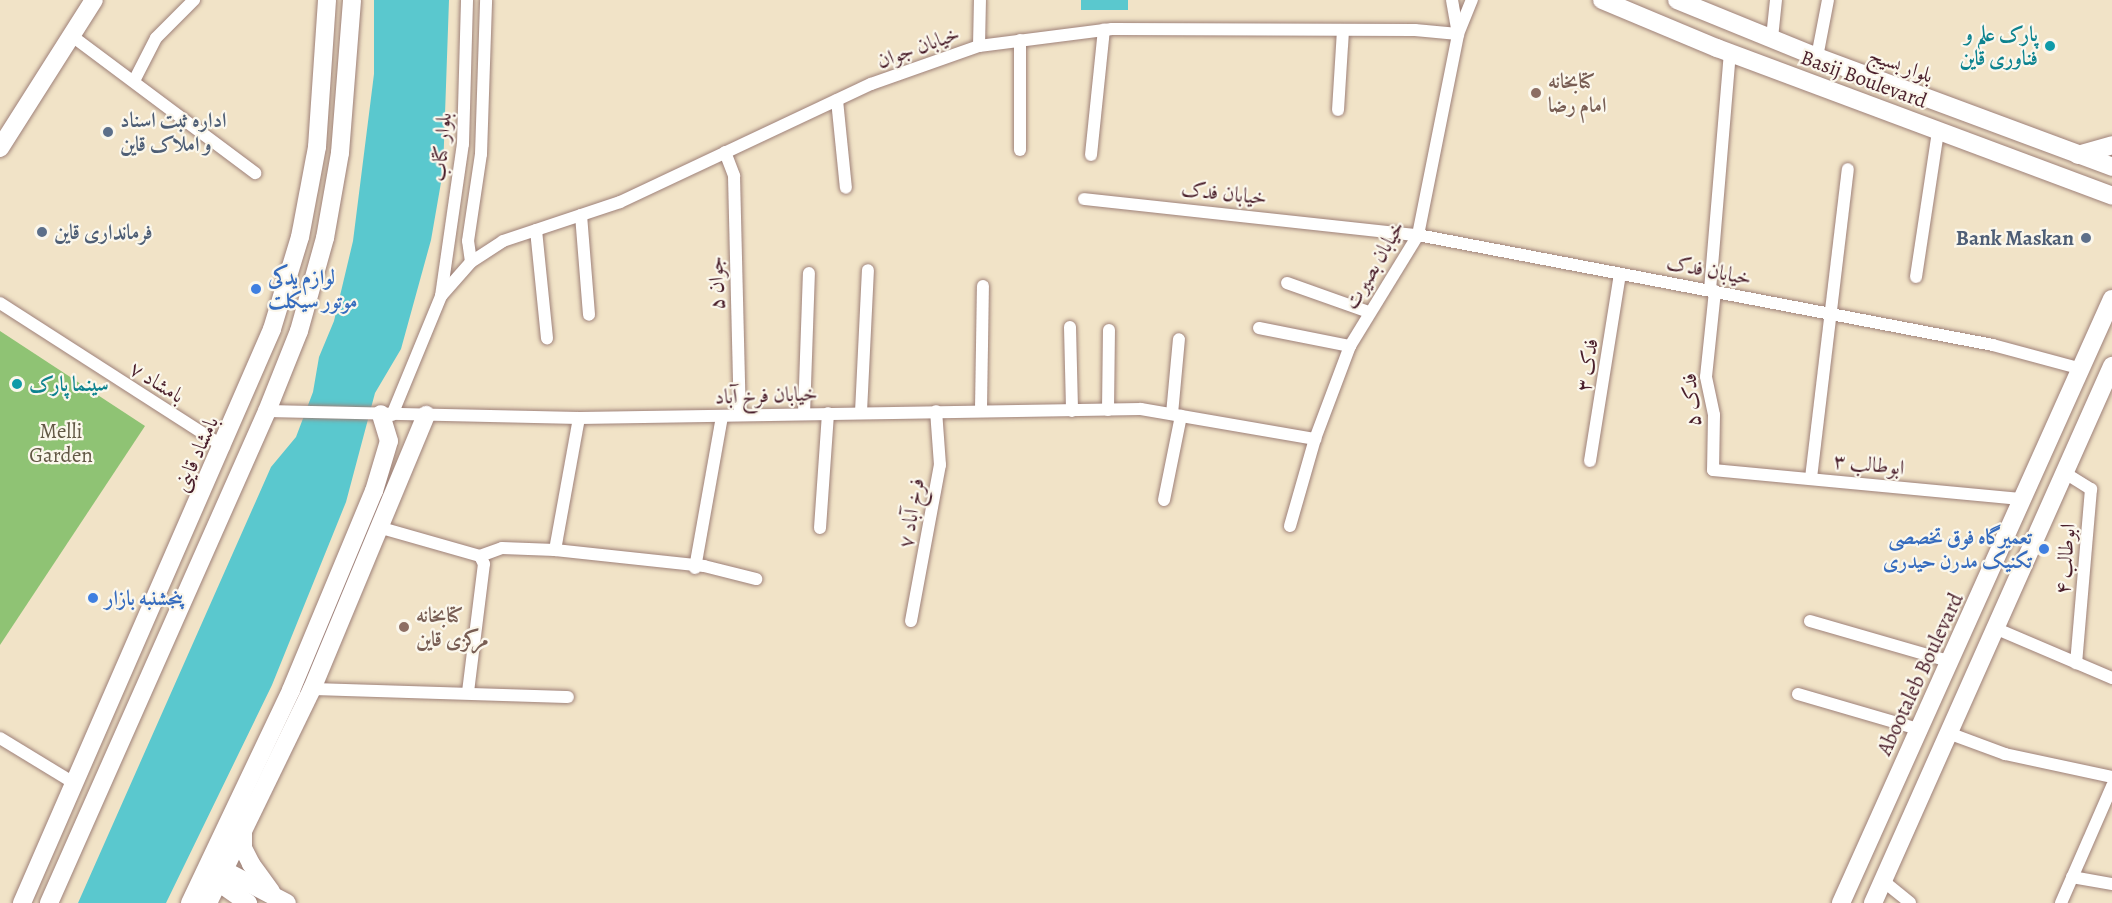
<!DOCTYPE html>
<html>
<head>
<meta charset="utf-8">
<style>
	body { margin:0 }
	#map { position:relative; width:2112px; height:903px; overflow:hidden; background:#f1e3c7; font-family:Alegreya,Amiri,serif }
	div>[style] { position:absolute }
	.green>* { inset:0; background:#8fc374 }
	.water>* { inset:0; background:#5ac8ce; transform-origin:0 0 }
	.roads { filter:drop-shadow(0 0 2px #9e8179) drop-shadow(0 0 2px #9e8179) }
	.street>* { height:12px; margin:-6px; padding:0 6px; transform-origin:6px; border-radius:6px; background:#fff }
	.secondary>* { height:18px; margin:-9px; padding:0 9px; transform-origin:9px; border-radius:9px; background:#fff }
	.dots>* { width:16px; height:16px; translate:-50% -50%; box-sizing:border-box; border:3px solid #fbf7ec; border-radius:50% }
	span { translate:-50% -50%; white-space:nowrap; text-align:center; line-height:1.15; -webkit-text-stroke:4.5px #fbf7ec; paint-order:stroke }
	.culture-label { font-size:21px; color:#0d838f; font-weight:700 }
	.right { translate:-100% -50%; text-align:right }
	.left { translate:0 -50%; text-align:left }
	.street-label { font-size:21px; color:#4a1f2b }
	.education-label { font-size:21px; color:#785e54; font-weight:700 }
	.service-label { font-size:21px; color:#4e5e75; font-weight:700 }
	.shop-label { font-size:21px; color:#366cbe; font-weight:700 }
	.park-label { font-size:21px; color:#625845 }
</style>
</head>
<body>
<div id="map">
	<div class="green">
		<i style="clip-path:polygon(0 331px,145px 426px,0 645px)"></i>
	</div>
	<div class="water">
		<i style="clip-path:polygon(374px 0,449px 0,443px 171px,431px 240px,401px 349px,375px 393px,346px 502px,272px 685px,166px 903px,78px 903px,271px 467px,296px 437px,313px 392px,319px 357px,334px 321px,353px 241px,374px 74px)"></i>
		<i style="left:1081px;top:0;width:47px;height:10px"></i>
	</div>
	<div class="roads">
		<div class="street">
			<i style="left:1452px;top:0;width:35px;rotate:80deg"></i>
			<i style="left:72px;top:36px;width:229px;rotate:36.8deg"></i>
			<i style="left:1772px;top:38px;width:38px;rotate:-84deg"></i>
			<i style="left:1020px;top:40px;width:110px;rotate:90deg"></i>
			<i style="left:979px;top:46px;width:46px;rotate:-88.8deg"></i>
			<i style="left:1817px;top:57px;width:58px;rotate:-79.1deg"></i>
			<i style="left:134px;top:81px;width:48px;rotate:-62.9deg"></i>
			<i style="left:156px;top:38px;width:54px;rotate:-45deg"></i>
			<i style="left:837px;top:100px;width:88px;rotate:84.2deg"></i>
			<i style="left:1338px;top:110px;width:80px;rotate:-86.4deg"></i>
			<i style="left:725px;top:152px;width:26px;rotate:69deg"></i>
			<i style="left:734px;top:176px;width:239px;rotate:88.6deg"></i>
			<i style="left:1091px;top:155px;width:126px;rotate:-84.1deg"></i>
			<i style="left:1084px;top:199px;width:336px;rotate:6.2deg"></i>
			<i style="left:1418px;top:235px;width:585px;rotate:10.83deg"></i>
			<i style="left:1993px;top:345px;width:88px;rotate:15.1deg"></i>
			<i style="left:581px;top:215px;width:100px;rotate:85.4deg"></i>
			<i style="left:536px;top:230px;width:109px;rotate:84.2deg"></i>
			<i style="left:471px;top:262px;width:21px;rotate:-98deg"></i>
			<i style="left:468px;top:241px;width:88px;rotate:-81.5deg"></i>
			<i style="left:481px;top:154px;width:154px;rotate:-88.1deg"></i>
			<i style="left:1916px;top:277px;width:148px;rotate:-81.4deg"></i>
			<i style="left:1287px;top:283px;width:87px;rotate:19.5deg"></i>
			<i style="left:1710px;top:290px;width:238px;rotate:-85.2deg"></i>
			<i style="left:1715px;top:291px;width:86px;rotate:96deg"></i>
			<i style="left:1706px;top:377px;width:39px;rotate:78deg"></i>
			<i style="left:1714px;top:415px;width:55px;rotate:91deg"></i>
			<i style="left:1713px;top:470px;width:309px;rotate:5.4deg"></i>
			<i style="left:441px;top:296px;width:154px;rotate:-81.8deg"></i>
			<i style="left:463px;top:144px;width:144px;rotate:-88.4deg"></i>
			<i style="left:0;top:303px;width:266px;rotate:32.7deg"></i>
			<i style="left:1070px;top:327px;width:84px;rotate:88.6deg"></i>
			<i style="left:1259px;top:328px;width:93px;rotate:11.2deg"></i>
			<i style="left:981px;top:409px;width:123px;rotate:-89.1deg"></i>
			<i style="left:1108px;top:410px;width:80px;rotate:-89.3deg"></i>
			<i style="left:267px;top:411px;width:312px;rotate:1.3deg"></i>
			<i style="left:579px;top:418px;width:562px;rotate:-0.92deg"></i>
			<i style="left:1141px;top:409px;width:177px;rotate:9.8deg"></i>
			<i style="left:861px;top:412px;width:142px;rotate:-87.2deg"></i>
			<i style="left:804px;top:414px;width:141px;rotate:-88deg"></i>
			<i style="left:1172px;top:414px;width:75px;rotate:-84.7deg"></i>
			<i style="left:392px;top:415px;width:129px;rotate:-67.6deg"></i>
			<i style="left:441px;top:296px;width:45px;rotate:-48.6deg"></i>
			<i style="left:471px;top:262px;width:38px;rotate:-33deg"></i>
			<i style="left:503px;top:241px;width:123px;rotate:-18.4deg"></i>
			<i style="left:620px;top:202px;width:277px;rotate:-25.2deg"></i>
			<i style="left:871px;top:84px;width:114px;rotate:-19.4deg"></i>
			<i style="left:979px;top:46px;width:134px;rotate:-7.3deg"></i>
			<i style="left:1112px;top:29px;width:303px;rotate:0.2deg"></i>
			<i style="left:1415px;top:30px;width:43px;rotate:5.3deg"></i>
			<i style="left:1590px;top:461px;width:189px;rotate:-80.9deg"></i>
			<i style="left:2065px;top:473px;width:31px;rotate:32deg"></i>
			<i style="left:2091px;top:489px;width:175px;rotate:94.9deg"></i>
			<i style="left:1811px;top:478px;width:311px;rotate:-83.2deg"></i>
			<i style="left:1164px;top:500px;width:86px;rotate:-78.6deg"></i>
			<i style="left:1290px;top:526px;width:91px;rotate:-74deg"></i>
			<i style="left:1315px;top:439px;width:99px;rotate:-69.4deg"></i>
			<i style="left:1350px;top:346px;width:130px;rotate:-58.5deg"></i>
			<i style="left:1418px;top:235px;width:205px;rotate:-78.7deg"></i>
			<i style="left:1458px;top:34px;width:37px;rotate:-68deg"></i>
			<i style="left:378px;top:527px;width:106px;rotate:15.9deg"></i>
			<i style="left:480px;top:556px;width:23px;rotate:-20deg"></i>
			<i style="left:502px;top:548px;width:53px;rotate:2.2deg"></i>
			<i style="left:555px;top:550px;width:150px;rotate:6.1deg"></i>
			<i style="left:704px;top:566px;width:54px;rotate:14deg"></i>
			<i style="left:820px;top:528px;width:115px;rotate:-86deg"></i>
			<i style="left:555px;top:550px;width:134px;rotate:-79.7deg"></i>
			<i style="left:695px;top:568px;width:153px;rotate:-79.9deg"></i>
			<i style="left:911px;top:621px;width:159px;rotate:-79.5deg"></i>
			<i style="left:940px;top:465px;width:54px;rotate:-94.2deg"></i>
			<i style="left:1810px;top:621px;width:145px;rotate:16.1deg"></i>
			<i style="left:1997px;top:629px;width:125px;rotate:23.1deg"></i>
			<i style="left:312px;top:689px;width:256px;rotate:1.8deg"></i>
			<i style="left:468px;top:692px;width:129px;rotate:-82.9deg"></i>
			<i style="left:484px;top:564px;width:9px;rotate:-117deg"></i>
			<i style="left:1798px;top:694px;width:125px;rotate:16.3deg"></i>
			<i style="left:1951px;top:734px;width:58px;rotate:20.3deg"></i>
			<i style="left:2005px;top:754px;width:109px;rotate:12.1deg"></i>
			<i style="left:0;top:738px;width:87px;rotate:31.3deg"></i>
			<i style="left:2072px;top:877px;width:41px;rotate:9.9deg"></i>
			<i style="left:1882px;top:880px;width:36px;rotate:39deg"></i>
			<i style="left:2061px;top:903px;width:128px;rotate:-66.4deg"></i>
		</div>
		<div class="secondary">
			<i style="left:1602px;top:0;width:125px;rotate:22.7deg"></i>
			<i style="left:1717px;top:48px;width:422px;rotate:20.5deg"></i>
			<i style="left:1677px;top:0;width:151px;rotate:22.2deg"></i>
			<i style="left:1817px;top:57px;width:315px;rotate:20.4deg"></i>
			<i style="left:0;top:148px;width:175px;rotate:-57.6deg"></i>
			<i style="left:2078px;top:155px;width:35px;rotate:-16deg"></i>
			<i style="left:243px;top:833px;width:15px;rotate:90deg"></i>
			<i style="left:243px;top:848px;width:18px;rotate:63deg"></i>
			<i style="left:251px;top:864px;width:34px;rotate:54deg"></i>
			<i style="left:214px;top:865px;width:82px;rotate:27.5deg"></i>
			<i style="left:208px;top:875px;width:49px;rotate:35deg"></i>
			<i style="left:22px;top:903px;width:626px;rotate:-66.46deg"></i>
			<i style="left:272px;top:329px;width:96px;rotate:-73.1deg"></i>
			<i style="left:300px;top:237px;width:92px;rotate:-79.3deg"></i>
			<i style="left:317px;top:147px;width:147px;rotate:-86.1deg"></i>
			<i style="left:49px;top:903px;width:538px;rotate:-66.1deg"></i>
			<i style="left:267px;top:411px;width:86px;rotate:-68.2deg"></i>
			<i style="left:299px;top:331px;width:97px;rotate:-74.4deg"></i>
			<i style="left:325px;top:238px;width:86px;rotate:-80deg"></i>
			<i style="left:340px;top:153px;width:153px;rotate:-85.5deg"></i>
			<i style="left:190px;top:903px;width:236px;rotate:-64.6deg"></i>
			<i style="left:291px;top:690px;width:216px;rotate:-67.4deg"></i>
			<i style="left:374px;top:491px;width:52px;rotate:-73.3deg"></i>
			<i style="left:389px;top:441px;width:28px;rotate:-107deg"></i>
			<i style="left:208px;top:903px;width:238px;rotate:-64.1deg"></i>
			<i style="left:312px;top:689px;width:297px;rotate:-67.4deg"></i>
			<i style="left:1841px;top:903px;width:662px;rotate:-65.84deg"></i>
			<i style="left:1873px;top:903px;width:588px;rotate:-66.01deg"></i>
		</div>
	</div>
	<div class="dots">
		<i style="left:2050px;top:46px;background:#0f9aa8"></i>
		<i style="left:1536px;top:93px;background:#8d6e63"></i>
		<i style="left:108px;top:132px;background:#5c6f8a"></i>
		<i style="left:42px;top:232px;background:#5c6f8a"></i>
		<i style="left:2086px;top:238px;background:#5c6f8a"></i>
		<i style="left:256px;top:289px;background:#3f7fe0"></i>
		<i style="left:17px;top:384px;background:#0f9aa8"></i>
		<i style="left:2044px;top:549px;background:#3f7fe0"></i>
		<i style="left:93px;top:598px;background:#3f7fe0"></i>
		<i style="left:404px;top:627px;background:#8d6e63"></i>
	</div>
	<div class="culture-label">
		<span class="right" style="left:2038px;top:46px">پارک علم و<br>فناوری قاین</span>
		<span class="left" style="left:29px;top:384px">سینما پارک</span>
	</div>
	<div class="street-label">
		<span style="left:918px;top:47px;rotate:-20deg">خیابان جوان</span>
		<span style="left:1901px;top:65px;rotate:20deg">بلوار بسیج</span>
		<span style="left:1864px;top:79px;rotate:20deg">Basij Boulevard</span>
		<span style="left:441px;top:147px;rotate:-85deg">بلوار کتاب</span>
		<span style="left:1224px;top:193px;rotate:6deg">خیابان فدک</span>
		<span style="left:1374px;top:265px;rotate:-60deg">خیابان بصیرت</span>
		<span style="left:1709px;top:270px;rotate:11deg">خیابان فدک</span>
		<span style="left:716px;top:283px;rotate:-91deg">جوان ۵</span>
		<span style="left:1587px;top:365px;rotate:-81deg">فدک ۳</span>
		<span style="left:157px;top:382px;rotate:32deg">بامشاد ۷</span>
		<span style="left:766px;top:395px;rotate:-2deg">خیابان فرخ آباد</span>
		<span style="left:1691px;top:400px;rotate:-95deg">فدک ۵</span>
		<span style="left:196px;top:454px;rotate:-66deg">بامشاد قاینی</span>
		<span style="left:1869px;top:464px;rotate:6deg">ابوطالب ۳</span>
		<span style="left:911px;top:513px;rotate:-80deg">فرخ آباد ۷</span>
		<span style="left:2065px;top:559px;rotate:-85deg">ابوطالب ۴</span>
		<span style="left:1920px;top:674px;rotate:-65deg">Abootaleb Boulevard</span>
	</div>
	<div class="education-label">
		<span class="left" style="left:1548px;top:93px">کتابخانه<br>امام رضا</span>
		<span class="left" style="left:416px;top:627px">کتابخانه<br>مرکزی قاین</span>
	</div>
	<div class="service-label">
		<span class="left" style="left:120px;top:132px">اداره ثبت اسناد<br>و املاک قاین</span>
		<span class="left" style="left:54px;top:232px">فرمانداری قاین</span>
		<span class="right" style="left:2074px;top:238px">Bank Maskan</span>
	</div>
	<div class="shop-label">
		<span class="left" style="left:268px;top:289px">لوازم یدکی<br>موتور سیکلت</span>
		<span class="right" style="left:2032px;top:549px">تعمیرگاه فوق تخصصی<br>تکنیک مدرن حیدری</span>
		<span class="left" style="left:105px;top:598px">پنجشنبه بازار</span>
	</div>
	<div class="park-label">
		<span style="left:61px;top:443px">Melli<br>Garden</span>
	</div>
</div>
</body>
</html>
